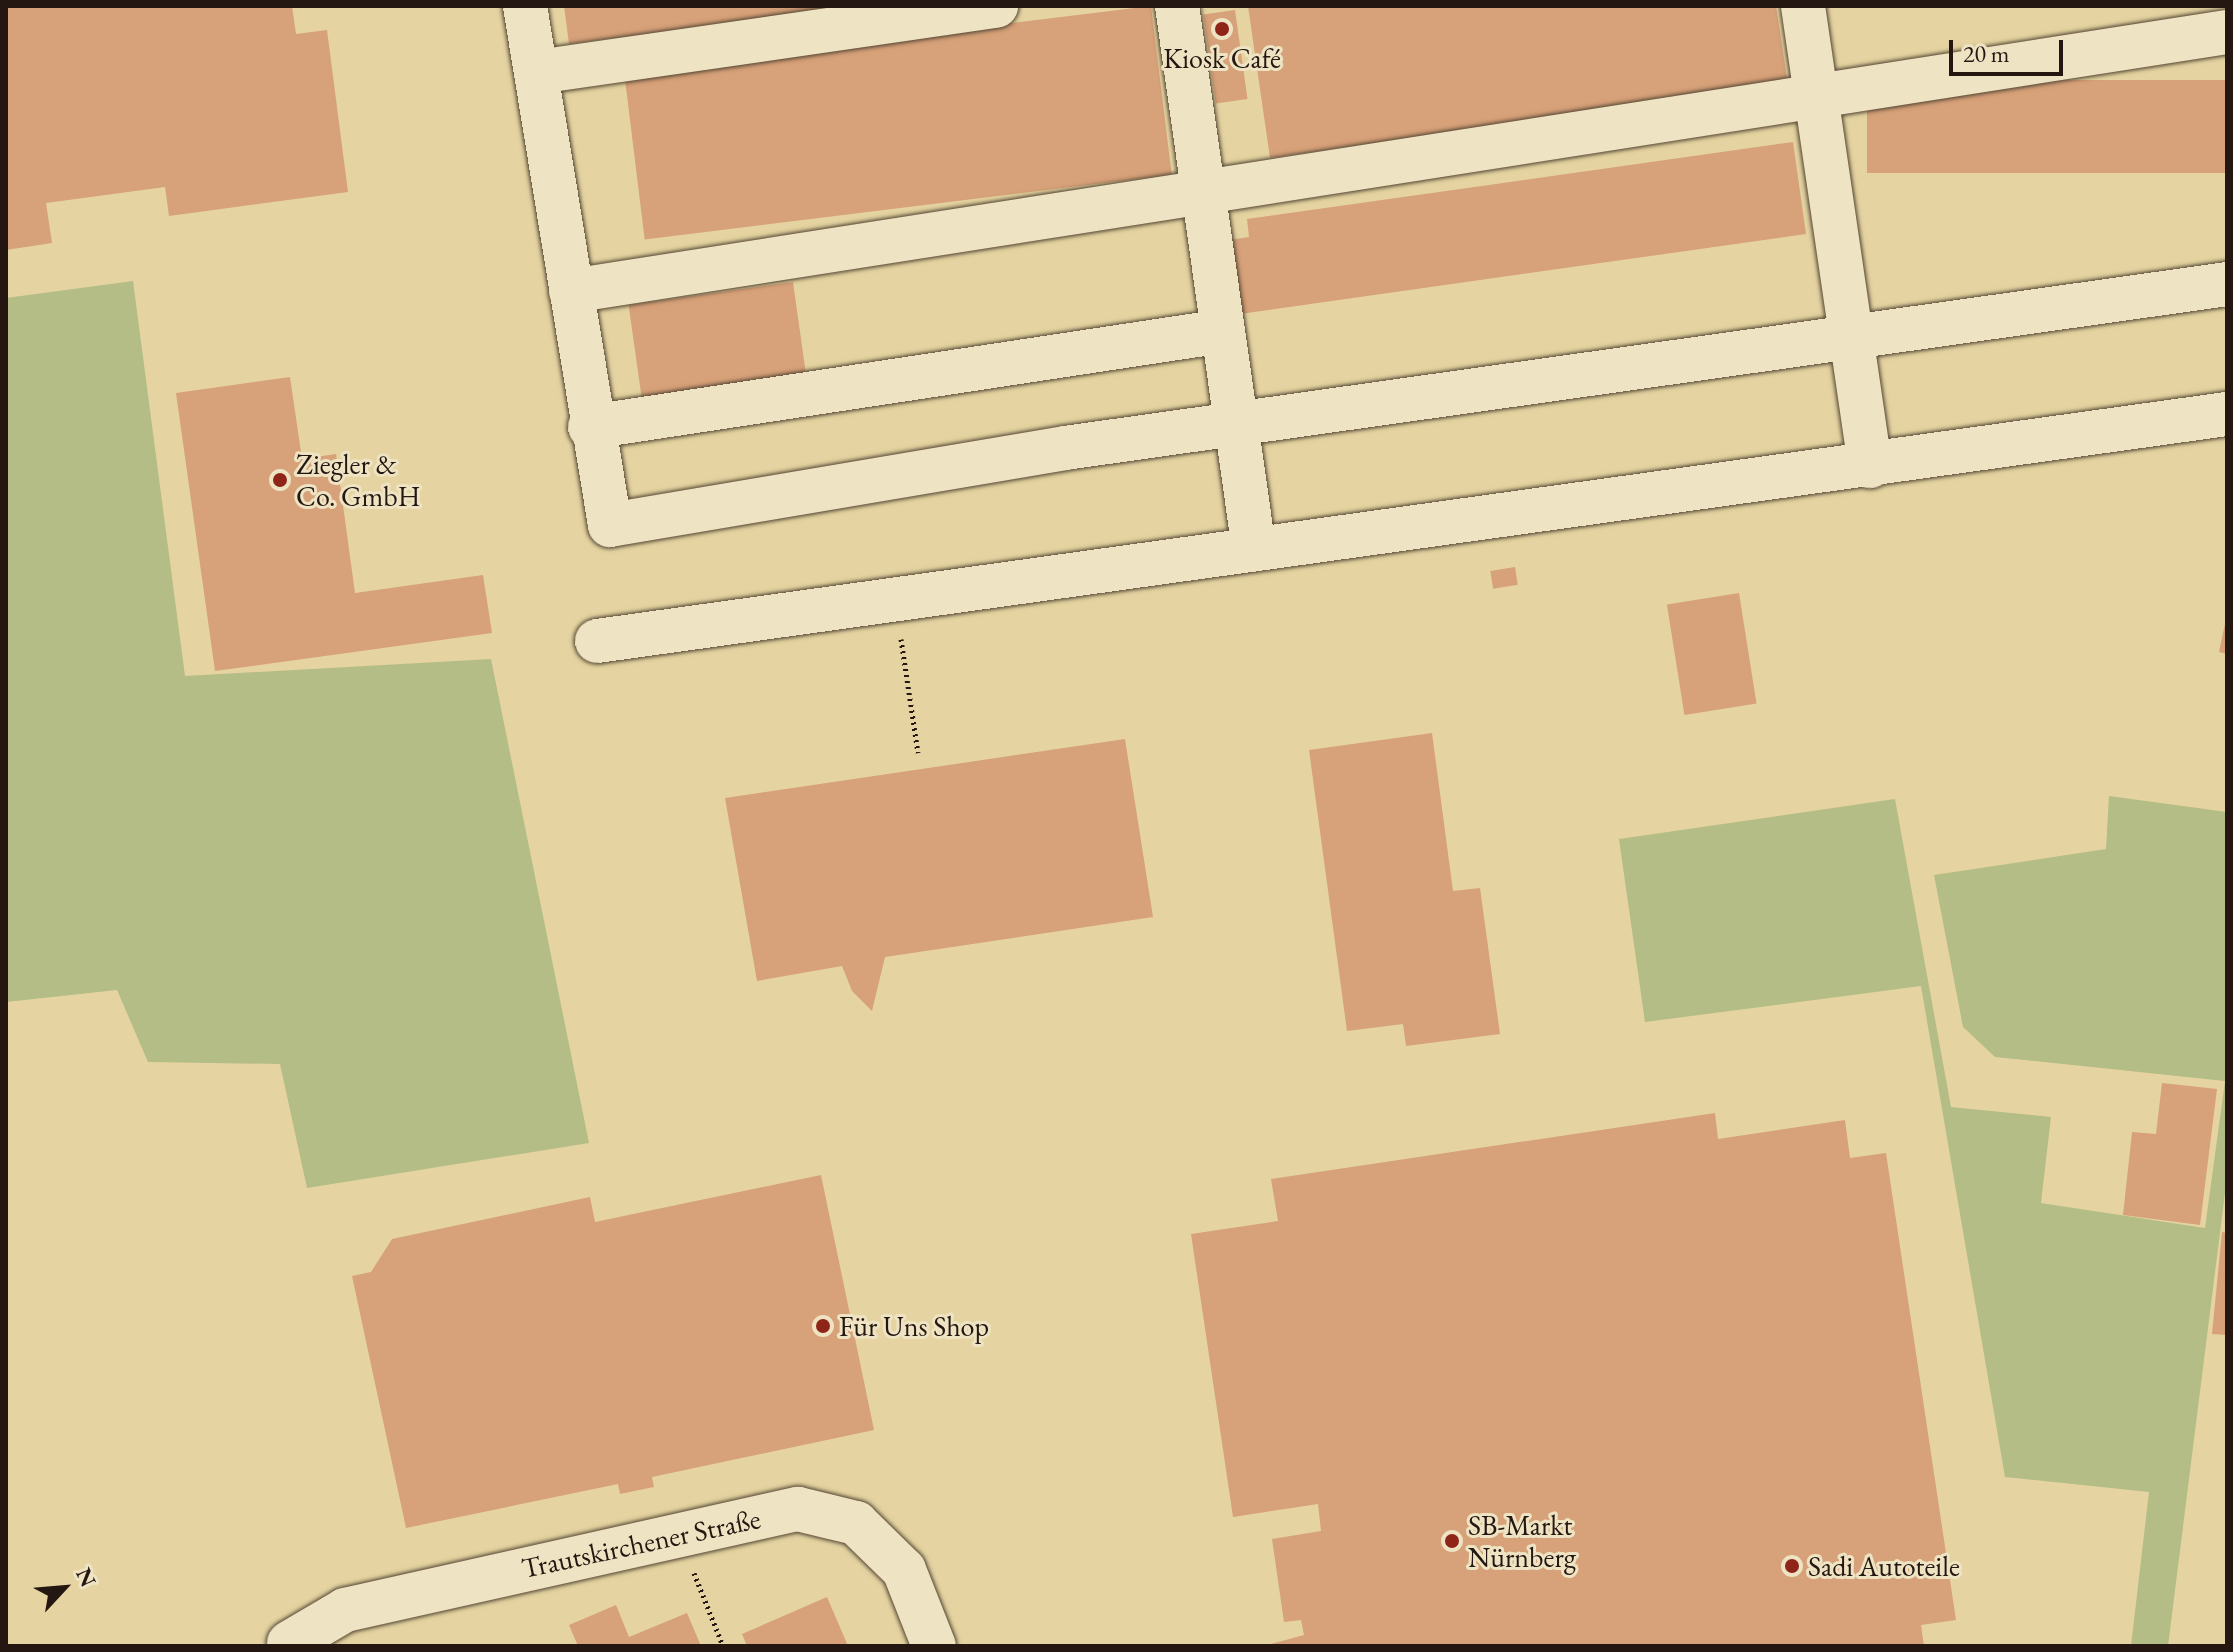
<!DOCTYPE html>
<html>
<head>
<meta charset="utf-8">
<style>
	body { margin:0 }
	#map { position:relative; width:2233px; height:1652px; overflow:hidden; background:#e5d4a1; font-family:"EB Garamond",serif }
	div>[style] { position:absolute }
	.green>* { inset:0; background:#b4bd85 }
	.building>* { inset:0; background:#d7a179; transform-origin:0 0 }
	.path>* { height:5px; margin-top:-2.5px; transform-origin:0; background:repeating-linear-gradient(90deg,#241610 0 2px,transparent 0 6px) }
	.roads { filter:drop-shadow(0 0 2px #544634) drop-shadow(0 0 2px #544634) }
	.minor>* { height:44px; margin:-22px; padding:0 22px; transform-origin:22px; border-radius:22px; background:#eee3c2 }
	.dots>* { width:22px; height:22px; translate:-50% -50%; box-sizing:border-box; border:4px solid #eee3c2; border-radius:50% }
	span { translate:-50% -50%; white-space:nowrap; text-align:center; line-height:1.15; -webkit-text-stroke:6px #eee3c2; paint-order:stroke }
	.poi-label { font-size:28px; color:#241610 }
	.left { translate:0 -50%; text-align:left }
	.street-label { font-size:28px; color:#241610 }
	.frame { position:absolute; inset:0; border:8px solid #241610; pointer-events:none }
	.north { position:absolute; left:24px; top:1548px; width:80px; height:80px; -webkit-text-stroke:6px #eee3c2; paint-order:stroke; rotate:64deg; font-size:22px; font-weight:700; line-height:32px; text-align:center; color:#241610 }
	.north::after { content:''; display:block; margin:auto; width:28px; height:36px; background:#241610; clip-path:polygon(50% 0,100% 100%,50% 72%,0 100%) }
	.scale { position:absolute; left:1949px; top:40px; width:114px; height:36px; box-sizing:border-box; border:4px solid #241610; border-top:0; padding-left:10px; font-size:24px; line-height:28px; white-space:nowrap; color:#241610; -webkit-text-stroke:6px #eee3c2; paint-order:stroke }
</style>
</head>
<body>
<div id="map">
	<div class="green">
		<i style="clip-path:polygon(133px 281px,185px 676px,491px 659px,589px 1143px,307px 1188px,280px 1064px,148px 1062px,117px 990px,6px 1002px,6px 298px)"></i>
		<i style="clip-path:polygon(2109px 796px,2227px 812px,2227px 1177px,2168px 1646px,2131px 1646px,2149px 1492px,2005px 1477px,1921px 986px,1645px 1022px,1619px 839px,1895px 799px,1951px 1107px,2051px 1117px,2041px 1203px,2205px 1228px,2225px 1081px,1995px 1057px,1963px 1027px,1934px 875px,2106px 849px)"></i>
	</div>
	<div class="building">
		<i style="clip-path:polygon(6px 6px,292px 6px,296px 34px,327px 30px,348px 192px,169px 216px,165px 187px,46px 203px,52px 243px,6px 250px)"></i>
		<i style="clip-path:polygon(564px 6px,848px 6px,848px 8px,569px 44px)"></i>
		<i style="left:1151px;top:6px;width:170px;height:531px;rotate:83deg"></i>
		<i style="clip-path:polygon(1248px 6px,1776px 6px,1788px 85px,1270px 158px)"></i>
		<i style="left:1235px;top:10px;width:90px;height:32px;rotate:82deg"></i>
		<i style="left:2227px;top:80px;width:93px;height:360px;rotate:90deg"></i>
		<i style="clip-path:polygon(1793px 142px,1806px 234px,1233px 315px,1223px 241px,1249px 237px,1247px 219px)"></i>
		<i style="left:793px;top:282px;width:97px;height:166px;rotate:82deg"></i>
		<i style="clip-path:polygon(290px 377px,302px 459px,336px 454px,355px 593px,483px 575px,492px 633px,215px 671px,176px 393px)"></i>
		<i style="left:1515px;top:567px;width:18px;height:25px;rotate:81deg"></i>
		<i style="left:1739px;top:593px;width:112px;height:73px;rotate:81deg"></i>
		<i style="clip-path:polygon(2226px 619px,2227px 619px,2227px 654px,2219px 652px)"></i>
		<i style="clip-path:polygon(1432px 733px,1453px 891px,1480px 888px,1500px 1034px,1406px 1046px,1403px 1024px,1347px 1031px,1309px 750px)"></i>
		<i style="clip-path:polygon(1125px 739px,1153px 917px,885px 957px,872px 1011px,852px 991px,842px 966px,757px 981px,725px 798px)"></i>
		<i style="clip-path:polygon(2162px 1083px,2217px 1089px,2200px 1225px,2123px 1215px,2132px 1132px,2156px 1134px)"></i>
		<i style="clip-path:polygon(1715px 1113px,1718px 1139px,1845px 1120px,1850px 1158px,1886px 1153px,1956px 1620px,1921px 1625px,1924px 1646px,1264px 1646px,1304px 1635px,1301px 1620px,1284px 1622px,1272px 1539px,1321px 1531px,1318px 1504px,1233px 1517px,1191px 1234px,1278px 1221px,1271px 1179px)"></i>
		<i style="clip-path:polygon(821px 1175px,874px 1430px,652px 1477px,654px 1487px,620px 1494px,618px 1484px,406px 1528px,352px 1276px,371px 1272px,392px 1239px,590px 1197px,595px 1222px)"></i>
		<i style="clip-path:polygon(2222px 1232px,2227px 1233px,2227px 1335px,2212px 1334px)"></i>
		<i style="clip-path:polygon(827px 1597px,848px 1646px,747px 1646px,742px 1634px)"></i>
		<i style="clip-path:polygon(616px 1605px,629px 1637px,687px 1613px,701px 1646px,578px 1646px,569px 1625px)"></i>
	</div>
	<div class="path">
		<i style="left:901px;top:639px;width:115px;rotate:81.5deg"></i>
		<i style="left:694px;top:1573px;width:79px;rotate:68.3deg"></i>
	</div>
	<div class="roads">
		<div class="minor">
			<i style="left:525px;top:6px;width:526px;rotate:80.7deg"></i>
			<i style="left:610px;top:525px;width:461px;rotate:-9.6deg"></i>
			<i style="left:1065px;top:448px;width:1174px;rotate:-8.03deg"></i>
			<i style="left:1177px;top:6px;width:549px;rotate:81.94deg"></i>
			<i style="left:1803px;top:6px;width:465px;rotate:81.7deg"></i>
			<i style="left:537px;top:72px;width:464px;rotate:-8.2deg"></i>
			<i style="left:571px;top:291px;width:1676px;rotate:-8.89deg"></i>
			<i style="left:590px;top:427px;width:640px;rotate:-8.62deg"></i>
			<i style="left:597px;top:641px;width:1646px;rotate:-7.93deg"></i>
			<i style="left:289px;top:1643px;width:65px;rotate:-30.5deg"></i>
			<i style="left:345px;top:1610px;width:464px;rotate:-12.6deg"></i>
			<i style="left:798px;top:1509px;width:60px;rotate:13.6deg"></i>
			<i style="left:856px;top:1523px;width:67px;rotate:44.4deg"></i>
			<i style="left:904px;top:1570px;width:82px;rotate:68.5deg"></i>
		</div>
	</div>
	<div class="dots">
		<i style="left:1222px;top:29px;background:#8f2418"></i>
		<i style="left:280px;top:480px;background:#8f2418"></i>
		<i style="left:823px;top:1326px;background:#8f2418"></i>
		<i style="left:1452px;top:1541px;background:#8f2418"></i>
		<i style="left:1792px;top:1566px;background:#8f2418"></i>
	</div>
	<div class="poi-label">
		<span style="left:1222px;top:58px">Kiosk Café</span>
		<span class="left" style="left:296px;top:480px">Ziegler &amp;<br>Co. GmbH</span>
		<span class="left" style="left:839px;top:1326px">Für Uns Shop</span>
		<span class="left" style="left:1468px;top:1541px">SB-Markt<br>Nürnberg</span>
		<span class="left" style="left:1808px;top:1566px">Sadi Autoteile</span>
	</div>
	<div class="street-label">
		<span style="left:641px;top:1543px;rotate:-12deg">Trautskirchener Straße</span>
	</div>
	<div class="frame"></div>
	<div class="north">N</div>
	<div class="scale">20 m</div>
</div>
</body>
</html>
